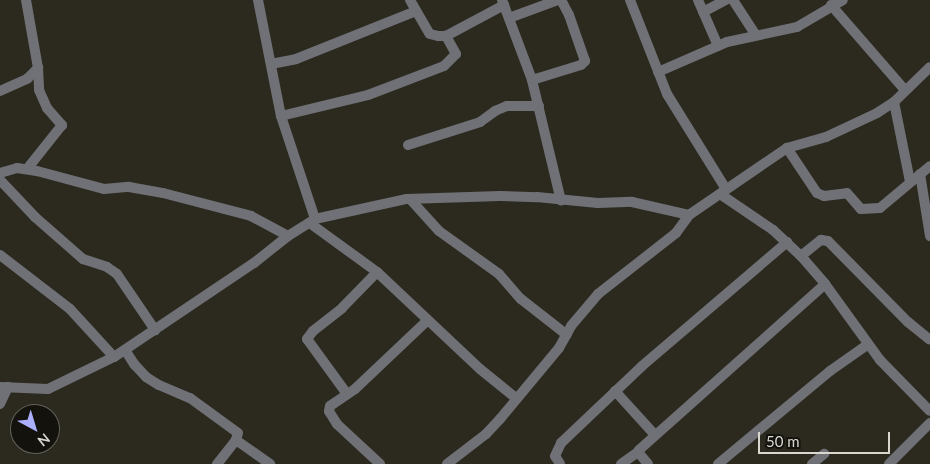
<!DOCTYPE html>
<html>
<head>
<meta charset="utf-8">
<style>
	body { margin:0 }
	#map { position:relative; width:930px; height:464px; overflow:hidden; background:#2c2a1f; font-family:Lato,sans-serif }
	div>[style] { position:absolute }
	.street>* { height:10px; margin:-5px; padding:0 5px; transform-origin:5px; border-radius:5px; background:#707177 }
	span { translate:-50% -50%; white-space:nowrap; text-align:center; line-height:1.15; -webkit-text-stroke:4.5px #13120d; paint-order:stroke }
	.north { position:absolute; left:10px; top:404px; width:50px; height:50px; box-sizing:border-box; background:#13120d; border:1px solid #62615b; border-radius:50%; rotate:141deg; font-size:14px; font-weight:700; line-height:20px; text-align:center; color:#d8d7d0 }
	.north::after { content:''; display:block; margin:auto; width:18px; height:22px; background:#acaffb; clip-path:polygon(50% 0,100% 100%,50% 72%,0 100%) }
	.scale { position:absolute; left:758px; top:432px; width:132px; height:22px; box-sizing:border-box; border:2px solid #d8d7d0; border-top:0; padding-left:6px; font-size:15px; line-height:18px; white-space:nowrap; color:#d8d7d0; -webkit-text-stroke:4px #13120d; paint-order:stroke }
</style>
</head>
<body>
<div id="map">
	<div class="street">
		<i style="left:26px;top:0;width:69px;rotate:80deg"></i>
		<i style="left:38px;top:68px;width:22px;rotate:87deg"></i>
		<i style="left:39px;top:90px;width:20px;rotate:66deg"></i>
		<i style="left:47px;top:108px;width:23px;rotate:49deg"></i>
		<i style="left:62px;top:125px;width:56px;rotate:128.5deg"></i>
		<i style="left:258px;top:0;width:118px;rotate:78.8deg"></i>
		<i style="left:281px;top:116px;width:108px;rotate:71.7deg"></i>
		<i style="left:410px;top:0;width:39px;rotate:60deg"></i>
		<i style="left:430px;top:34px;width:8px;rotate:14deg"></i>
		<i style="left:438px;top:36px;width:8px"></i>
		<i style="left:446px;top:36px;width:66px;rotate:-28.1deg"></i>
		<i style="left:502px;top:0;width:85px;rotate:69.4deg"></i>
		<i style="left:532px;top:80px;width:124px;rotate:76.5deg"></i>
		<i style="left:630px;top:0;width:101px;rotate:68.5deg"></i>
		<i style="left:667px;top:94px;width:112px;rotate:58.2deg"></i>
		<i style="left:698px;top:0;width:50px;rotate:66.5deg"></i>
		<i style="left:733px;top:0;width:40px;rotate:57.1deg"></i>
		<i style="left:831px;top:5px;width:113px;rotate:49deg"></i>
		<i style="left:703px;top:12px;width:26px;rotate:-28deg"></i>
		<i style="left:509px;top:18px;width:52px;rotate:-20.2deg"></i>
		<i style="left:271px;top:64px;width:25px;rotate:-11deg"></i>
		<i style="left:296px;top:59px;width:129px;rotate:-21.8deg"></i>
		<i style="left:658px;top:72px;width:75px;rotate:-23.5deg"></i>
		<i style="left:727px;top:42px;width:72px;rotate:-12.1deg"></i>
		<i style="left:797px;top:27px;width:53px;rotate:-30.4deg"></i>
		<i style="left:532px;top:80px;width:51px;rotate:-17deg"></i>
		<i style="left:581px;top:65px;width:6px;rotate:-45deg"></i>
		<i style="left:585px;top:61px;width:49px;rotate:-109.2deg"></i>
		<i style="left:569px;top:15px;width:17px;rotate:-118deg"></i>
		<i style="left:0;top:91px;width:30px;rotate:-24deg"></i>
		<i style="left:27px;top:79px;width:16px;rotate:-45deg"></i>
		<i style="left:894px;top:102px;width:81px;rotate:78.6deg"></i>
		<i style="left:281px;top:116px;width:89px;rotate:-13.6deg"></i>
		<i style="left:368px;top:95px;width:81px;rotate:-20.9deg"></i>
		<i style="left:444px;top:66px;width:17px;rotate:-45deg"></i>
		<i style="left:456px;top:54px;width:21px;rotate:-119deg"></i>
		<i style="left:408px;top:145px;width:76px;rotate:-17.7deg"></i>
		<i style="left:480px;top:122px;width:19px;rotate:-36deg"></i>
		<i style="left:495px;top:111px;width:13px;rotate:-23deg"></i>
		<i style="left:507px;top:106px;width:32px"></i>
		<i style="left:787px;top:148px;width:54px;rotate:56.3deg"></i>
		<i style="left:817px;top:193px;width:8px;rotate:23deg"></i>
		<i style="left:824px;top:196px;width:23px;rotate:-7deg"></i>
		<i style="left:847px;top:193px;width:21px;rotate:49deg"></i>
		<i style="left:861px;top:209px;width:19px;rotate:-3deg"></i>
		<i style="left:880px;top:208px;width:65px;rotate:-40deg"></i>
		<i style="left:0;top:173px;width:18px;rotate:-16deg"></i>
		<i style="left:17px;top:168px;width:20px;rotate:9deg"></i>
		<i style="left:37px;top:171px;width:69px;rotate:15deg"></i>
		<i style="left:104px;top:189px;width:25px;rotate:-5deg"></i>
		<i style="left:129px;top:187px;width:35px;rotate:10deg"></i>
		<i style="left:163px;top:193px;width:91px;rotate:14.6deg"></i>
		<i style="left:251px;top:216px;width:42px;rotate:28.4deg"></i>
		<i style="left:920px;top:174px;width:63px;rotate:80.8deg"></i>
		<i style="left:0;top:180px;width:51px;rotate:46.6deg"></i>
		<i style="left:35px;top:217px;width:64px;rotate:41.2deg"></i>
		<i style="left:83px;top:259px;width:25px;rotate:18deg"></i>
		<i style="left:107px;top:267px;width:12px;rotate:35deg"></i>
		<i style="left:117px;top:274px;width:68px;rotate:55.8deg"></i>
		<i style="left:720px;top:194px;width:64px;rotate:34.2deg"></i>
		<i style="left:773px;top:230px;width:38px;rotate:43deg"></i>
		<i style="left:801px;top:256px;width:37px;rotate:49deg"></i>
		<i style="left:825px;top:284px;width:94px;rotate:54.1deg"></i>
		<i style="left:880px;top:360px;width:71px;rotate:45.6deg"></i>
		<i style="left:410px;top:199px;width:43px;rotate:47.8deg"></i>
		<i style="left:439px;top:231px;width:74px;rotate:35.6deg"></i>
		<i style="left:499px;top:274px;width:33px;rotate:49deg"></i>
		<i style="left:521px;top:299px;width:58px;rotate:38deg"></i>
		<i style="left:311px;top:224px;width:82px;rotate:36deg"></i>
		<i style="left:377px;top:272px;width:141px;rotate:43.3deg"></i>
		<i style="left:480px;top:369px;width:46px;rotate:38.9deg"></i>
		<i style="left:0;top:255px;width:88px;rotate:37.6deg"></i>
		<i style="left:70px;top:309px;width:65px;rotate:47.5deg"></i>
		<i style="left:801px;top:256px;width:26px;rotate:-39deg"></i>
		<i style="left:821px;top:240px;width:7px;rotate:8deg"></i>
		<i style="left:828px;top:241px;width:114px;rotate:45.4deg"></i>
		<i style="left:908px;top:322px;width:28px;rotate:39deg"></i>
		<i style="left:125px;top:350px;width:17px;rotate:57deg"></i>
		<i style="left:134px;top:364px;width:18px;rotate:47deg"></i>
		<i style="left:146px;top:377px;width:15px;rotate:32deg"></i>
		<i style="left:159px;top:385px;width:34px;rotate:23deg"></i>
		<i style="left:190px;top:398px;width:59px;rotate:36.1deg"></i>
		<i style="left:238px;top:433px;width:7px;rotate:106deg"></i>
		<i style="left:236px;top:440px;width:31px;rotate:128deg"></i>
		<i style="left:0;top:387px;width:48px;rotate:2.4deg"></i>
		<i style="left:48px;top:389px;width:73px;rotate:-25.9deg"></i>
		<i style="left:114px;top:357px;width:169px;rotate:-33.9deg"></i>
		<i style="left:254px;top:263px;width:43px;rotate:-38.5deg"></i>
		<i style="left:288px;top:236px;width:32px;rotate:-32deg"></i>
		<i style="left:315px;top:219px;width:94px;rotate:-12.3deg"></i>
		<i style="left:407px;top:199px;width:93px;rotate:-1.8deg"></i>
		<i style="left:500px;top:196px;width:37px;rotate:2deg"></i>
		<i style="left:537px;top:197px;width:61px;rotate:5.6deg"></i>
		<i style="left:598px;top:203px;width:34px;rotate:-2deg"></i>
		<i style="left:632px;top:202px;width:58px;rotate:12.8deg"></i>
		<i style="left:615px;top:391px;width:58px;rotate:47.8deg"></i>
		<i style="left:347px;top:394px;width:68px;rotate:-126deg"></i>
		<i style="left:307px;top:339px;width:10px;rotate:-53deg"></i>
		<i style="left:313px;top:331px;width:37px;rotate:-38deg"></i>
		<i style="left:342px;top:308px;width:50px;rotate:-45.8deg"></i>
		<i style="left:0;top:404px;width:19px;rotate:-65deg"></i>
		<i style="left:236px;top:440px;width:42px;rotate:35.2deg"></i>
		<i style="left:380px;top:464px;width:59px;rotate:-137.1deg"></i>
		<i style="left:337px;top:424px;width:15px;rotate:-122deg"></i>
		<i style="left:329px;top:411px;width:5px;rotate:-79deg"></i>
		<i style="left:330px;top:406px;width:30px;rotate:-34deg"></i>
		<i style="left:355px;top:389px;width:99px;rotate:-43.4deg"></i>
		<i style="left:447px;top:464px;width:49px;rotate:-37.6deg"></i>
		<i style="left:486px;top:434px;width:21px;rotate:-47deg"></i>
		<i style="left:500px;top:419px;width:92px;rotate:-50.3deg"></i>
		<i style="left:559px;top:348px;width:25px;rotate:-61deg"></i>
		<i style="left:571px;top:326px;width:42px;rotate:-49.8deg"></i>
		<i style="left:598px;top:294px;width:99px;rotate:-38deg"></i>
		<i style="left:676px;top:233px;width:22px;rotate:-54deg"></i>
		<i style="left:689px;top:215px;width:119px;rotate:-34.4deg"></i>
		<i style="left:787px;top:148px;width:41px;rotate:-15.8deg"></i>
		<i style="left:826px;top:137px;width:56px;rotate:-25.2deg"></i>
		<i style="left:877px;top:113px;width:20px;rotate:-33deg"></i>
		<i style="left:894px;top:102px;width:50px;rotate:-44.2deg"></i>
		<i style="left:560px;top:464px;width:9px;rotate:-122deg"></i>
		<i style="left:555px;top:456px;width:14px;rotate:-65deg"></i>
		<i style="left:561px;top:443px;width:112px;rotate:-43.5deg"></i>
		<i style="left:642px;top:366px;width:191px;rotate:-40.5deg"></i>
		<i style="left:621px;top:464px;width:21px;rotate:-35deg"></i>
		<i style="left:648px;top:464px;width:16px;rotate:-130deg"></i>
		<i style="left:638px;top:452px;width:2px;rotate:-63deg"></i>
		<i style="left:639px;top:450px;width:249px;rotate:-41.7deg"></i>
		<i style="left:718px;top:464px;width:146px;rotate:-39.7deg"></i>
		<i style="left:830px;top:371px;width:45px;rotate:-35.1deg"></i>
		<i style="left:812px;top:464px;width:16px;rotate:-40deg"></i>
		<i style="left:889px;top:464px;width:58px;rotate:-45deg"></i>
	</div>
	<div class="north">N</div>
	<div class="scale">50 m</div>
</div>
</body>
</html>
